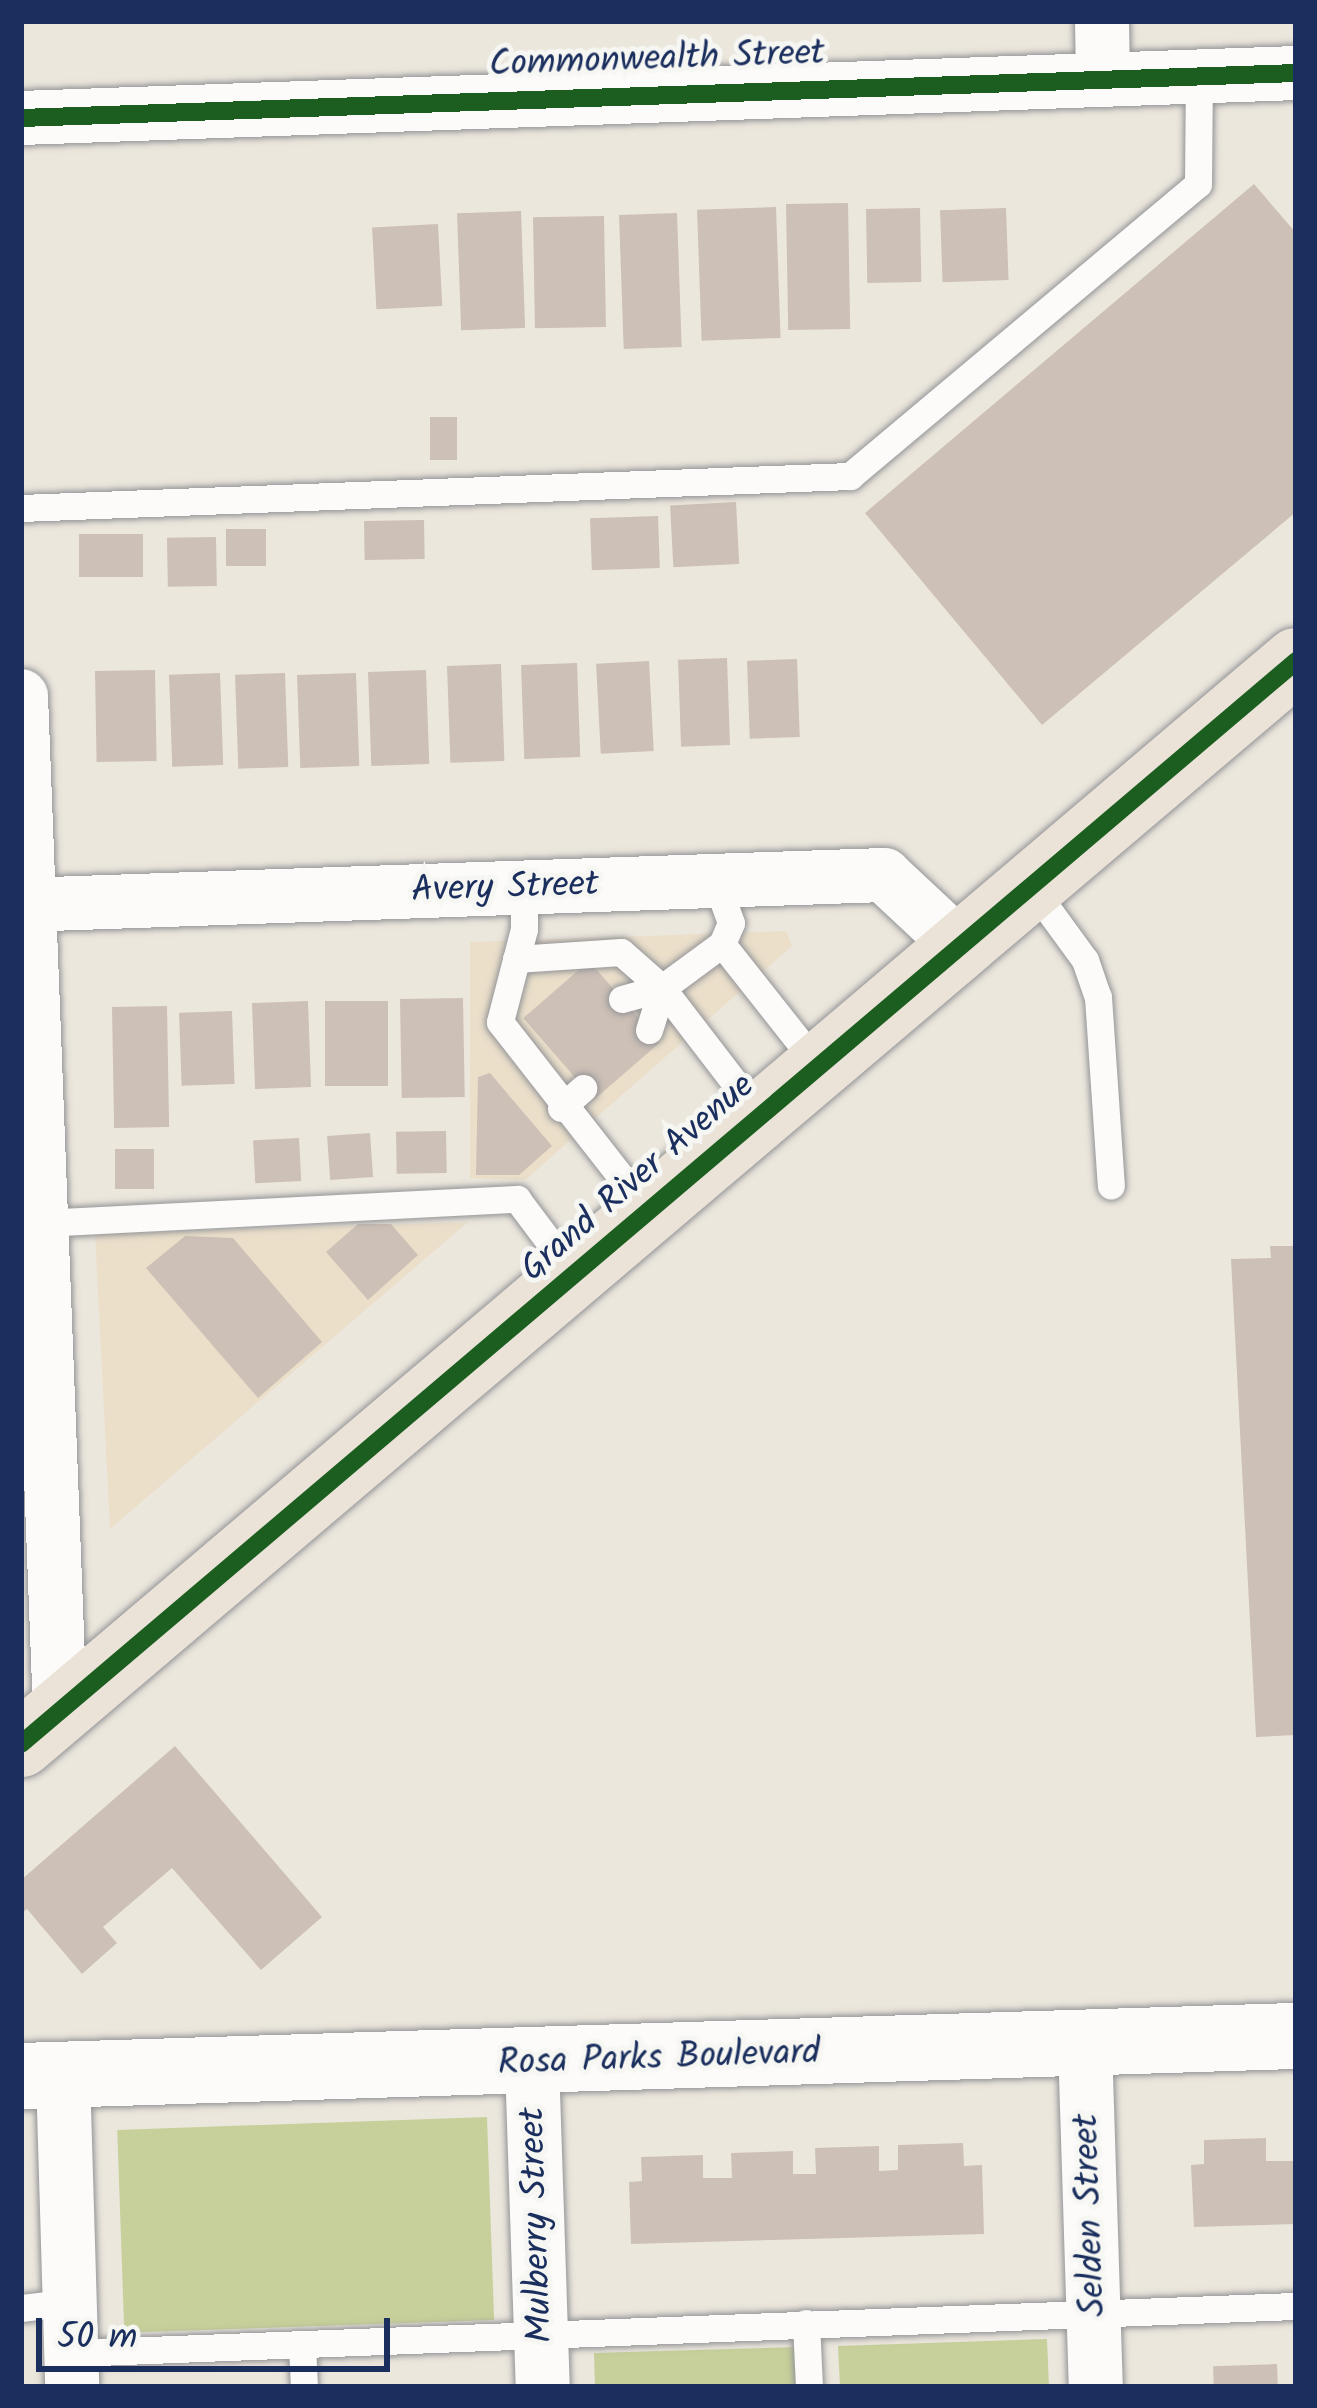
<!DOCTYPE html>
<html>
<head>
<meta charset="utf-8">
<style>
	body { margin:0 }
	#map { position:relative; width:1317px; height:2408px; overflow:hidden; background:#ece7dd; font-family:Kalam,sans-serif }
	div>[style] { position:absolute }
	.built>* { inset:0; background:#ebdfca }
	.green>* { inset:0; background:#c7d09a; transform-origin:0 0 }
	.building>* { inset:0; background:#cdc0b6; transform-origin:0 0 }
	.roads { filter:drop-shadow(0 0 3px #949598) drop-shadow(0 0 3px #949598) }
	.service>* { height:27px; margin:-13.5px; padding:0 13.5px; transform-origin:13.5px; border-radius:13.5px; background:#fcfbfa }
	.minor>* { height:54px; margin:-27px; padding:0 27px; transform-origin:27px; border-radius:27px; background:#fcfbfa }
	.tertiary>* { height:66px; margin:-33px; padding:0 33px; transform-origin:33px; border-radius:33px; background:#fcfbfa }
	.primary>* { height:66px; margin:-33px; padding:0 33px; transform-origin:33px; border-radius:33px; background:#ebe3d8 }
	.cycleway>* { height:18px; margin:-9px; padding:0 9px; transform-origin:9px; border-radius:9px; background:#1b5e20 }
	span { translate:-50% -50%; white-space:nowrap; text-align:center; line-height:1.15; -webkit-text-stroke:10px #f6f6f2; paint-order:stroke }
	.street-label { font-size:36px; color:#1b2f5e }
	.frame { position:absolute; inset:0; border:24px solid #1b2f5e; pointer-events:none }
	.scale { position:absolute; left:36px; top:2318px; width:354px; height:54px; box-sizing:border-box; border:6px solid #1b2f5e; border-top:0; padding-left:15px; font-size:36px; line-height:42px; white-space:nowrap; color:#1b2f5e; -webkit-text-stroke:9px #f6f6f2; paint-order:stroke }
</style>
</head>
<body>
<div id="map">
	<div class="built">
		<i style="clip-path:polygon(786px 931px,792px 946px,525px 1180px,470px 1178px,470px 942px)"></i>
		<i style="clip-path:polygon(468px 1222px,110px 1529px,95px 1234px)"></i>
	</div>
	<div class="green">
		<i style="left:487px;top:2117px;width:203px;height:370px;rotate:88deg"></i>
		<i style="clip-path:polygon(1047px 2339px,1049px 2387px,840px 2387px,838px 2346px)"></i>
		<i style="clip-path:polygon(797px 2347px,798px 2387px,595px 2387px,594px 2353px)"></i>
	</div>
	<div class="building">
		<i style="clip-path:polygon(1254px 184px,1296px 233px,1296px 512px,1042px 725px,865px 513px)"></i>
		<i style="left:848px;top:203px;width:126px;height:62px;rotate:89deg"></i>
		<i style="left:776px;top:207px;width:131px;height:79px;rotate:88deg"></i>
		<i style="left:920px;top:208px;width:74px;height:54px;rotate:89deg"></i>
		<i style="left:1006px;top:208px;width:72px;height:66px;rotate:88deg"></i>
		<i style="left:521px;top:211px;width:117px;height:64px;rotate:88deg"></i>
		<i style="left:677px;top:213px;width:134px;height:58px;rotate:88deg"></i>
		<i style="left:604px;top:216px;width:111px;height:71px;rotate:89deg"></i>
		<i style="left:438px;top:224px;width:82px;height:66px;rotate:87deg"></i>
		<i style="left:430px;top:417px;width:27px;height:43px"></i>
		<i style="left:736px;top:502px;width:62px;height:66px;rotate:87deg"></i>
		<i style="left:658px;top:516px;width:52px;height:68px;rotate:88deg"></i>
		<i style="left:424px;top:520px;width:39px;height:60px;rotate:89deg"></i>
		<i style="left:266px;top:529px;width:37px;height:40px;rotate:90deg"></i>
		<i style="left:79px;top:534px;width:64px;height:43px"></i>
		<i style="left:216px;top:537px;width:49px;height:49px;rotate:89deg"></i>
		<i style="left:727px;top:658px;width:87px;height:49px;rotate:88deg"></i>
		<i style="left:797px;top:659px;width:78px;height:50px;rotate:88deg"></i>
		<i style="left:649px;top:661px;width:90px;height:53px;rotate:87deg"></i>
		<i style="left:577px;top:663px;width:94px;height:56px;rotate:88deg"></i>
		<i style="left:501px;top:664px;width:97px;height:54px;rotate:88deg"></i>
		<i style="left:155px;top:670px;width:91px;height:60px;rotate:89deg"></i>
		<i style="left:426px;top:670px;width:94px;height:58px;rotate:88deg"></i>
		<i style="left:220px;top:673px;width:92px;height:51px;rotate:88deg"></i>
		<i style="left:285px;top:673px;width:94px;height:50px;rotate:88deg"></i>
		<i style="left:356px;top:673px;width:93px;height:59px;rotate:88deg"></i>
		<i style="left:589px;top:961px;width:108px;height:87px;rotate:49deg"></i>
		<i style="left:463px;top:998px;width:99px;height:63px;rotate:89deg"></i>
		<i style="left:308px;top:1001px;width:86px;height:56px;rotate:88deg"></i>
		<i style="left:388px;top:1001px;width:85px;height:63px;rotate:90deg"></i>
		<i style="left:167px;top:1006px;width:121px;height:55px;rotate:89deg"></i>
		<i style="left:232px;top:1011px;width:73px;height:53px;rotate:88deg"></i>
		<i style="clip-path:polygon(490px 1073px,552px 1146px,519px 1175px,476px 1175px,478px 1077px)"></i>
		<i style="left:446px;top:1131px;width:42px;height:50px;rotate:89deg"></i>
		<i style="left:370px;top:1133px;width:44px;height:43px;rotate:86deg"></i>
		<i style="left:299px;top:1138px;width:43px;height:46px;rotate:87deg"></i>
		<i style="left:115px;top:1149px;width:39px;height:40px"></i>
		<i style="clip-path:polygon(358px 1224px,391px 1224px,418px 1255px,368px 1300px,326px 1252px)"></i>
		<i style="clip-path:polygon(185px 1236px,233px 1238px,322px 1342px,258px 1398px,146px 1268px)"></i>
		<i style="clip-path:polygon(1270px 1246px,1296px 1246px,1296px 1735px,1256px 1737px,1231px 1259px,1271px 1258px)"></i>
		<i style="clip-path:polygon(175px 1746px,322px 1917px,261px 1970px,172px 1868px,103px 1927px,117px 1943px,82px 1974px,27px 1909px,21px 1914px,21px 1880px)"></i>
		<i style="clip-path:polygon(1266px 2138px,1266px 2161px,1296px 2161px,1296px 2224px,1194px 2227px,1191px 2165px,1204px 2164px,1204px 2140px)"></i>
		<i style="clip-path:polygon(963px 2143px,964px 2166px,982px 2165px,984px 2234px,631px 2244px,629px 2182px,642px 2181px,641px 2157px,703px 2155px,703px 2178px,732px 2178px,731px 2153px,793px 2151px,793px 2174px,816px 2174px,815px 2148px,879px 2146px,879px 2171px,898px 2170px,898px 2145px)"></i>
		<i style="left:1277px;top:2364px;width:23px;height:64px;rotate:88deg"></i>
	</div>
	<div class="roads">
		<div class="service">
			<i style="left:21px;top:508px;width:830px;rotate:-2.21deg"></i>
			<i style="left:850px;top:476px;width:454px;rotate:-40deg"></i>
			<i style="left:1198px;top:184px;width:109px;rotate:-89.5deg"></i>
			<i style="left:1031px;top:886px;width:92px;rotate:53.9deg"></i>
			<i style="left:1085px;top:960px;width:39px;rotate:71deg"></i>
			<i style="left:1098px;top:997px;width:189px;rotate:86.1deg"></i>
			<i style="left:524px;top:887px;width:42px;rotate:90deg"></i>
			<i style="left:524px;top:929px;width:96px;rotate:104.5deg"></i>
			<i style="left:500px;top:1022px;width:242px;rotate:52deg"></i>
			<i style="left:722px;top:944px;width:157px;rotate:51.7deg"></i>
			<i style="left:516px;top:959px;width:105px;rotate:-3.8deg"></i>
			<i style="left:621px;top:952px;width:55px;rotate:41.3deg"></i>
			<i style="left:662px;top:988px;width:74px;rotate:-36.3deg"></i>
			<i style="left:722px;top:944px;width:23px;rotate:-67deg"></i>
			<i style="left:731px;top:923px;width:45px;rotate:-109.7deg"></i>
			<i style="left:662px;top:988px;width:163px;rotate:52.5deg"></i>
			<i style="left:622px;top:999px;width:41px;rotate:-15.4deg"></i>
			<i style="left:649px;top:1030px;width:44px;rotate:-72.8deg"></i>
			<i style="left:561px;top:1108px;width:30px;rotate:-42deg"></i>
			<i style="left:40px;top:1223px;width:478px;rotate:-2.9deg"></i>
			<i style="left:517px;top:1199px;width:95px;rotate:53.1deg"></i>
			<i style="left:21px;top:2308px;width:50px;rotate:-6.8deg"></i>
			<i style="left:806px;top:2323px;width:64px;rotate:87.3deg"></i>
			<i style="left:302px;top:2345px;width:42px;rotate:87.3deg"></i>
			<i style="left:71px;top:2353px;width:1226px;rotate:-2.2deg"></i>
		</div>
		<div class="minor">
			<i style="left:1102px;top:21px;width:55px;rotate:89deg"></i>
			<i style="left:21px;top:118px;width:1276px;rotate:-2.02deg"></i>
			<i style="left:21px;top:696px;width:1015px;rotate:87.8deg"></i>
			<i style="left:21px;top:905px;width:864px;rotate:-1.99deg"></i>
			<i style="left:884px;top:875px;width:104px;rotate:43.1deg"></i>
			<i style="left:1085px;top:2043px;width:344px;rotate:88.2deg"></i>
			<i style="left:532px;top:2063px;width:324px;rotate:88.1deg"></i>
			<i style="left:63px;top:2075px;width:312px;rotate:88.3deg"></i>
		</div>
		<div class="tertiary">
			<i style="left:21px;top:2076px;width:1276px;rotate:-1.8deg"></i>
		</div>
		<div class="primary">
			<i style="left:21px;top:1744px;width:1673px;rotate:-40.34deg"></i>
		</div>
	</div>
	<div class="cycleway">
		<i style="left:21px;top:118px;width:1276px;rotate:-2.02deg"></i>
		<i style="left:21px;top:1744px;width:1673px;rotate:-40.34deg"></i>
	</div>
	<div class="street-label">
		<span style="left:657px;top:60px;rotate:-2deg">Commonwealth Street</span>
		<span style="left:505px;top:888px;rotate:-2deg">Avery Street</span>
		<span style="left:638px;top:1178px;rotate:-41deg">Grand River Avenue</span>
		<span style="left:659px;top:2059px;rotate:-2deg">Rosa Parks Boulevard</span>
		<span style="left:1091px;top:2215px;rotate:-92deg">Selden Street</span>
		<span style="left:537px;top:2225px;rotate:-92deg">Mulberry Street</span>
	</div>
	<div class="frame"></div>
	<div class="scale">50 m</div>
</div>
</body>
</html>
